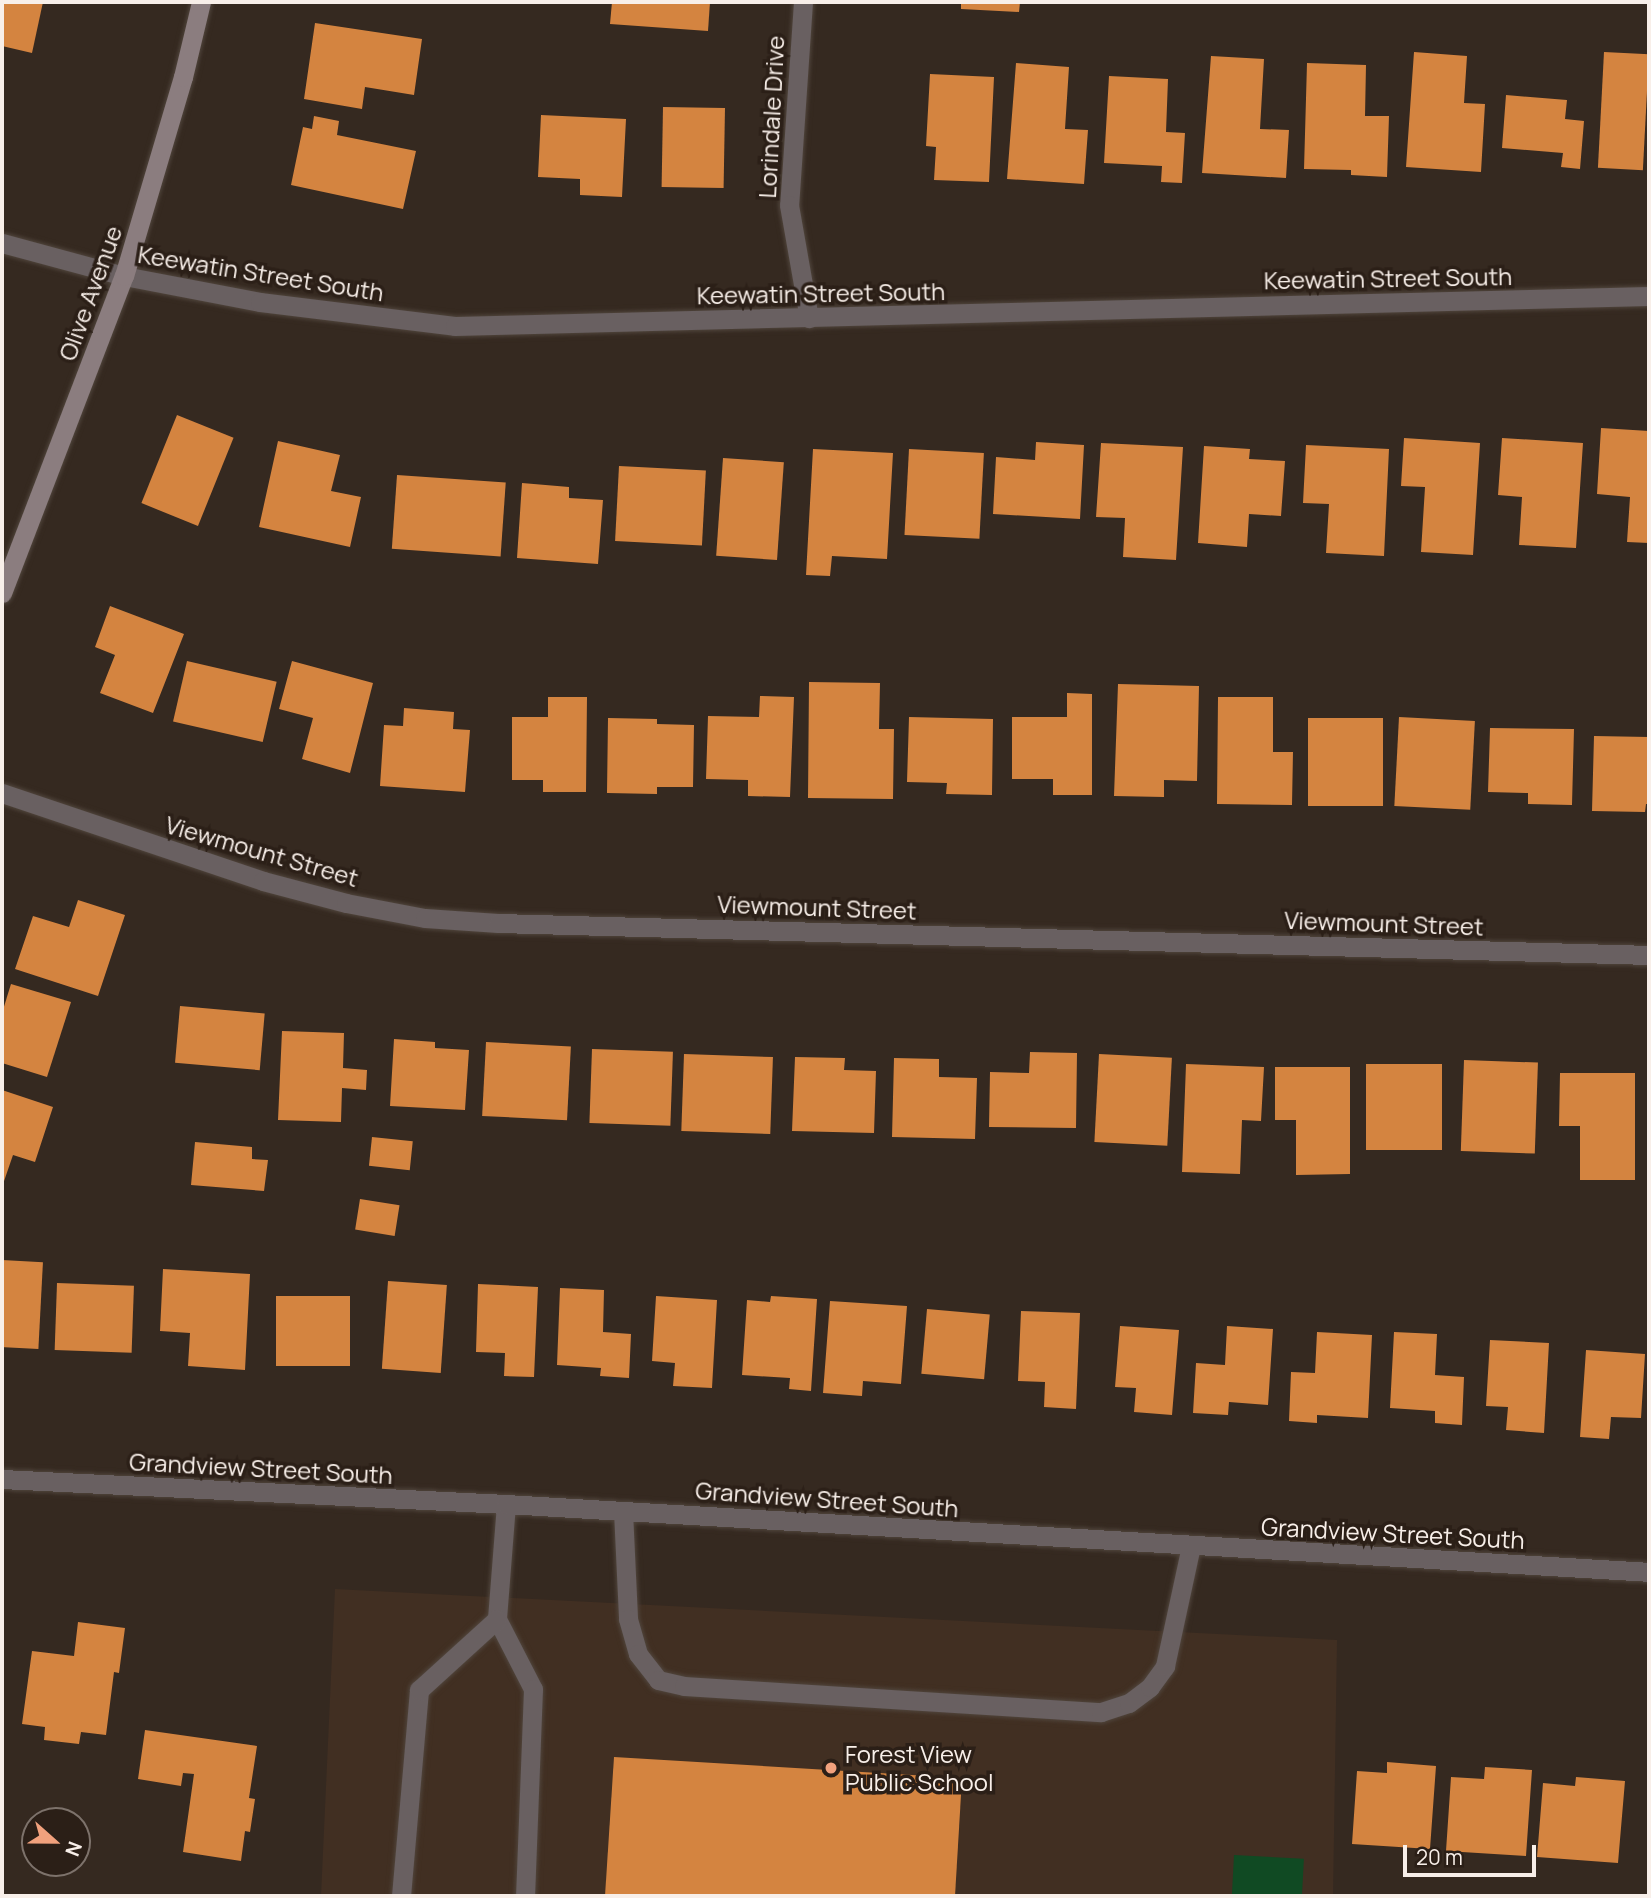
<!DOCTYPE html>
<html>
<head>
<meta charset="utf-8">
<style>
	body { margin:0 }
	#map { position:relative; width:1651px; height:1898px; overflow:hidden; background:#352920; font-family:Manrope,sans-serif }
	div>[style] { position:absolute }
	.built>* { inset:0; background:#412f22 }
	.green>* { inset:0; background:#104a23; transform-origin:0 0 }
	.building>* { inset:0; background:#d48440; transform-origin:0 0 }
	.roads { filter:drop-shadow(0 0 2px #50453c) drop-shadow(0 0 2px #50453c) }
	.service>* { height:19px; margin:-9.5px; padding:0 9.5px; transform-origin:9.5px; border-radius:9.5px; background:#696061 }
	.minor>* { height:19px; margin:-9.5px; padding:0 9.5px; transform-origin:9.5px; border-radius:9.5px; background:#696061 }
	.secondary>* { height:19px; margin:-9.5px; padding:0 9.5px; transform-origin:9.5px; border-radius:9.5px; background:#8b7d7f }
	.dots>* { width:19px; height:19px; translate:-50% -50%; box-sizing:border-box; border:4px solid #2b1f17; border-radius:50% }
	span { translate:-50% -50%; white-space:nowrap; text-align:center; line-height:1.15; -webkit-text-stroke:7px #2b1f17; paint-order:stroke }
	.street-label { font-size:24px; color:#f8efe9 }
	.poi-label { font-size:24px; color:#f8efe9 }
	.left { translate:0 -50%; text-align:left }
	.frame { position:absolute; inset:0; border:4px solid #f8efe9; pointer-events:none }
	.north { position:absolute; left:21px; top:1807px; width:70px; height:70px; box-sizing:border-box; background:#2b1f17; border:2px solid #7d726b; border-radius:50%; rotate:111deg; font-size:19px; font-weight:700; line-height:28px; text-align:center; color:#f8efe9 }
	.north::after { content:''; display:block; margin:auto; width:24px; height:32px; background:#f1a17d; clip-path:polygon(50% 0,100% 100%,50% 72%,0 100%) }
	.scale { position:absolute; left:1403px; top:1845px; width:133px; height:32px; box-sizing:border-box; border:4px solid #f8efe9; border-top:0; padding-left:9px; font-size:21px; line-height:24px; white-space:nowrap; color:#f8efe9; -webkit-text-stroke:5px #2b1f17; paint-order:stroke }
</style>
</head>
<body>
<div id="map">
	<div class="built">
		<i style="clip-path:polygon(335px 1589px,1337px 1640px,1333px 1896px,321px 1896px)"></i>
	</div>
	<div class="green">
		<i style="left:1234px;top:1855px;width:70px;height:41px;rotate:3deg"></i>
	</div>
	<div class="building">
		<i style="clip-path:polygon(2px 2px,43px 2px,32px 53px,2px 46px)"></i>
		<i style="clip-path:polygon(612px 2px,710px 2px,708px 31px,610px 24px)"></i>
		<i style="clip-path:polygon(961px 2px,1020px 2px,1019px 12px,961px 9px)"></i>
		<i style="clip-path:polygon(315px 23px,422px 39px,414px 95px,365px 87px,362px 109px,304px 99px)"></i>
		<i style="clip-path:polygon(1414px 52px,1467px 56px,1464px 103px,1485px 104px,1481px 172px,1406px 167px)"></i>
		<i style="left:1604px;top:52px;width:45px;height:116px;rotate:3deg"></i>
		<i style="clip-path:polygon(1211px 56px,1264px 59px,1260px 129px,1289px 130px,1286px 178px,1202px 173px)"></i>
		<i style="clip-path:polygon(1016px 63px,1069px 67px,1065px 129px,1088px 130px,1084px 184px,1007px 179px)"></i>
		<i style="clip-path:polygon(1307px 63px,1366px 65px,1365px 116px,1389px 116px,1387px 177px,1351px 175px,1351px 170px,1304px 169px)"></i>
		<i style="clip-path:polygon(930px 74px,994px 77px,989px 182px,934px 180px,936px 147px,926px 146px)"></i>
		<i style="clip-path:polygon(1109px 76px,1168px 79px,1166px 132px,1185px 133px,1182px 183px,1161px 182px,1162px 166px,1104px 163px)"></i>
		<i style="clip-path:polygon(1506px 95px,1567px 100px,1565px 119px,1584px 121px,1580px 169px,1561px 167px,1563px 153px,1502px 148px)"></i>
		<i style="left:663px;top:107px;width:62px;height:80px;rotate:1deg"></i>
		<i style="clip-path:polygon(541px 115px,626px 119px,622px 197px,580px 195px,580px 179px,538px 177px)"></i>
		<i style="clip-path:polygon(314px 116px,339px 121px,337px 135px,416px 151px,403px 209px,291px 185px,303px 127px,312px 129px)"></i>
		<i style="left:177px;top:415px;width:61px;height:95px;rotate:22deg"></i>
		<i style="clip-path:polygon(1601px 428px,1649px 431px,1649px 543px,1627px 542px,1630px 497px,1597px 494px)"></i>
		<i style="clip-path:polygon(1404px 438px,1480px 443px,1473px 555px,1421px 552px,1425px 487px,1401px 486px)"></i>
		<i style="clip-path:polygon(1502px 438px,1583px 443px,1576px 548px,1519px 545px,1522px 497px,1498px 495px)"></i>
		<i style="clip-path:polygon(278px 441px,340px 455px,331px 491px,361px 497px,350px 547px,259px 527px)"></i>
		<i style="clip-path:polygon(1036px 442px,1084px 445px,1080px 519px,993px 514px,996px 457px,1035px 460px)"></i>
		<i style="clip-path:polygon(1101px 443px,1183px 447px,1176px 560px,1123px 557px,1125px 518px,1096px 517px)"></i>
		<i style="clip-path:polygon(1306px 445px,1389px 449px,1384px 556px,1326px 553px,1329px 504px,1303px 503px)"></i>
		<i style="clip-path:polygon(1204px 446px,1250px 449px,1249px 459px,1285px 461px,1281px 516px,1249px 514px,1247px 547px,1198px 543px)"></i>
		<i style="clip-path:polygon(813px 449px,893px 453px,887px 559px,832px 556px,830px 576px,806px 575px)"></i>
		<i style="left:909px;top:449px;width:75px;height:86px;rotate:3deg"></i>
		<i style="left:723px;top:458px;width:61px;height:98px;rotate:4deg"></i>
		<i style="left:619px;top:466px;width:87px;height:75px;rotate:3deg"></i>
		<i style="left:397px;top:475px;width:109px;height:74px;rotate:4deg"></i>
		<i style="clip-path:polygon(522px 483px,569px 487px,569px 498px,603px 500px,598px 564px,517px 558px)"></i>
		<i style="clip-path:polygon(110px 606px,184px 634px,153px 713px,100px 693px,115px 655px,95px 647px)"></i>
		<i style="left:187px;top:661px;width:92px;height:62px;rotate:13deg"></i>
		<i style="clip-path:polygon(292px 661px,373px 683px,350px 773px,302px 759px,313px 718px,279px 709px)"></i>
		<i style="clip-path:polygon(809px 682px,880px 683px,879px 729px,894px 729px,893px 799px,808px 798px)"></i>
		<i style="clip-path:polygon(1118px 684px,1199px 686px,1197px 781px,1164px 780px,1164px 797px,1114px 796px)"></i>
		<i style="clip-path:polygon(1067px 693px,1092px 694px,1092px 795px,1053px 795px,1053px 779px,1012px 779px,1012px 717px,1067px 717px)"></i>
		<i style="clip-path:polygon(760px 696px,794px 697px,790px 797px,748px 796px,748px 780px,706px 779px,708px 716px,759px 717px)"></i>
		<i style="clip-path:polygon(548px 697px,587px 697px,586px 792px,543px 792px,543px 780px,512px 780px,512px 717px,548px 717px)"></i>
		<i style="clip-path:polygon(1218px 697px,1273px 697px,1273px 752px,1293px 752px,1292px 805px,1217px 804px)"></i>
		<i style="clip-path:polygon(404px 708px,454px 712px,453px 729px,470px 730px,465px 792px,380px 786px,384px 725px,403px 726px)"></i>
		<i style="clip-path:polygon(909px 717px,993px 719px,992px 795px,946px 794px,947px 783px,907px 782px)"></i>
		<i style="left:1399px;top:717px;width:76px;height:89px;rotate:3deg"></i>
		<i style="clip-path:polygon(608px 718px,657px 719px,657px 724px,694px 725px,693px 787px,657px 787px,657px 794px,607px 793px)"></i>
		<i style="left:1308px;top:718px;width:75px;height:88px"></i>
		<i style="clip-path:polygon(1490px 728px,1574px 729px,1572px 805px,1528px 804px,1528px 793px,1488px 792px)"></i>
		<i style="clip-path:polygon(1594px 736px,1649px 737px,1649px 804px,1646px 804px,1645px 812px,1592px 811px)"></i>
		<i style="clip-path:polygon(78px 900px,125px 915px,98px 996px,15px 969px,33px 916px,69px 927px)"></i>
		<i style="clip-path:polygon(11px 984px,71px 1002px,47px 1077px,2px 1063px,2px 1013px)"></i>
		<i style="left:180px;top:1006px;width:85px;height:57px;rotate:5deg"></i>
		<i style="clip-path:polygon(282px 1031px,344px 1033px,343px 1068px,367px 1070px,366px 1090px,342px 1088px,341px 1122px,278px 1120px)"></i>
		<i style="clip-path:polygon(394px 1039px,435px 1042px,435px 1048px,469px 1050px,465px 1110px,390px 1106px)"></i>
		<i style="left:486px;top:1042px;width:85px;height:74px;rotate:3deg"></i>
		<i style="left:592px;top:1049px;width:81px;height:74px;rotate:2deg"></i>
		<i style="clip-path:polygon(1030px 1052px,1077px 1053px,1076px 1128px,989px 1127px,990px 1072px,1029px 1073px)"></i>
		<i style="left:684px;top:1054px;width:89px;height:77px;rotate:2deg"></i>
		<i style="left:1099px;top:1054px;width:73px;height:88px;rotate:3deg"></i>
		<i style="clip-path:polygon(795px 1057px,845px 1058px,844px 1070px,876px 1071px,874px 1133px,792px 1131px)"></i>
		<i style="clip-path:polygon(894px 1058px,939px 1059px,939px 1077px,977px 1078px,975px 1139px,892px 1137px)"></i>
		<i style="left:1464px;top:1060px;width:74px;height:91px;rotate:2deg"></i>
		<i style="clip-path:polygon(1186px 1064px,1264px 1067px,1261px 1121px,1242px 1120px,1240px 1174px,1182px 1172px)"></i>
		<i style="left:1366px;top:1064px;width:76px;height:86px"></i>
		<i style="clip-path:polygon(1275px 1067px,1350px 1067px,1350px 1174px,1296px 1175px,1296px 1120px,1275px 1120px)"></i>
		<i style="clip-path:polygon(1560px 1073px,1635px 1073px,1635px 1180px,1580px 1180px,1580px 1126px,1559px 1126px)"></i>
		<i style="clip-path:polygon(2px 1090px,53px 1107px,35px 1162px,13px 1155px,2px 1187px)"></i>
		<i style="left:372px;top:1137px;width:41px;height:29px;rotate:6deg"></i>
		<i style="clip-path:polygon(195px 1142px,252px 1147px,252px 1159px,268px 1160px,264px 1191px,191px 1185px)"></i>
		<i style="left:360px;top:1199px;width:40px;height:31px;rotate:9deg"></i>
		<i style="left:2px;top:1260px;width:41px;height:87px;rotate:3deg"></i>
		<i style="clip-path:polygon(163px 1269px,250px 1274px,245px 1370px,188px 1366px,190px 1333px,160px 1331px)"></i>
		<i style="left:388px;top:1281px;width:59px;height:88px;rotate:4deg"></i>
		<i style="left:57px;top:1283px;width:77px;height:67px;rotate:2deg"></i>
		<i style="clip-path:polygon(478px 1284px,538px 1287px,534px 1377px,504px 1376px,505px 1353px,476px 1352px)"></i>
		<i style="clip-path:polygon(560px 1288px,604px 1290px,603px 1332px,631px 1334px,629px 1378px,600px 1376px,601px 1368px,557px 1365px)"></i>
		<i style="left:276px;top:1296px;width:74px;height:70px"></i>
		<i style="clip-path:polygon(656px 1296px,717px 1300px,712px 1388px,673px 1386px,675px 1363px,652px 1361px)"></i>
		<i style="clip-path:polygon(771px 1296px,817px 1299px,811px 1391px,789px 1389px,790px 1378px,742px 1375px,747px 1300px,770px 1302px)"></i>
		<i style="clip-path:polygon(830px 1301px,907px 1306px,901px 1384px,863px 1381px,862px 1396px,823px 1393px)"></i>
		<i style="left:927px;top:1309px;width:63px;height:65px;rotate:5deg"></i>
		<i style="clip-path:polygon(1021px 1311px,1080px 1313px,1076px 1409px,1044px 1407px,1045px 1382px,1018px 1381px)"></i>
		<i style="clip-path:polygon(1120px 1326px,1179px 1330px,1172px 1415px,1134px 1412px,1136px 1388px,1115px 1387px)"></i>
		<i style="clip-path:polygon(1227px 1326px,1273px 1329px,1268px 1405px,1229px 1402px,1228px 1415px,1193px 1413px,1196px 1363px,1225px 1365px)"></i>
		<i style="clip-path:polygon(1317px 1332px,1372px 1335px,1368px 1418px,1317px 1415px,1317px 1423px,1289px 1421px,1291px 1372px,1315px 1373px)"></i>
		<i style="clip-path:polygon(1394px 1332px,1437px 1334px,1435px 1375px,1464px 1377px,1462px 1425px,1435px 1423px,1435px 1411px,1390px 1408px)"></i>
		<i style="clip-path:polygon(1490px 1340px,1549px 1343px,1544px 1433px,1506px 1430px,1508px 1407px,1486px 1406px)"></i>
		<i style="clip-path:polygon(1586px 1350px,1645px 1354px,1641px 1418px,1611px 1417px,1609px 1439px,1580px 1437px)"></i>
		<i style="clip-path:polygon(78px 1622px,125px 1628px,119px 1673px,114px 1672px,106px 1735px,81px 1732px,79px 1744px,44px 1740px,45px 1727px,22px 1724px,32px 1651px,74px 1656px)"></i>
		<i style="clip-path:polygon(145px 1730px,257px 1746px,249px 1798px,255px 1799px,250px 1832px,245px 1831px,241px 1861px,183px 1852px,194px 1774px,183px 1773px,181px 1786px,138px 1779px)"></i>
		<i style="clip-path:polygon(614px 1757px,962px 1778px,955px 1896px,605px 1896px)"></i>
		<i style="clip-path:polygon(1387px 1762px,1436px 1766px,1430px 1849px,1352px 1844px,1357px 1771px,1387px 1773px)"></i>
		<i style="clip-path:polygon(1485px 1767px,1532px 1770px,1526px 1856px,1446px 1851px,1451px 1777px,1484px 1779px)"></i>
		<i style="clip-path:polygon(1576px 1777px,1625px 1781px,1618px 1863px,1537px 1857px,1543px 1783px,1575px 1786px)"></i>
	</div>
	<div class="roads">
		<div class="service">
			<i style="left:506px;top:1504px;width:115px;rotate:94.5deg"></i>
			<i style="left:497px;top:1619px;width:79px;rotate:62.8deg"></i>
			<i style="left:533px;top:1689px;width:207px;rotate:92.2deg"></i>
			<i style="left:623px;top:1511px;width:108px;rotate:87.3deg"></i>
			<i style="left:628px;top:1619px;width:36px;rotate:74deg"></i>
			<i style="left:638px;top:1654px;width:33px;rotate:52deg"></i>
			<i style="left:658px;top:1680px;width:27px;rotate:13deg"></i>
			<i style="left:684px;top:1686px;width:418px;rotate:3.6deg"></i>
			<i style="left:1101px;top:1712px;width:29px;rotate:-18deg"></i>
			<i style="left:1129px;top:1703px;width:26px;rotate:-37deg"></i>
			<i style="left:1150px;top:1687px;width:26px;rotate:-54deg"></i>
			<i style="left:1165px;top:1666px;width:123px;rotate:-77.8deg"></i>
			<i style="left:401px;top:1896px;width:207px;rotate:-85deg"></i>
			<i style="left:419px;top:1690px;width:105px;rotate:-42.3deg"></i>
		</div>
		<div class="minor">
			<i style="left:803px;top:2px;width:203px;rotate:93.9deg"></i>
			<i style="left:789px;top:205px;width:115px;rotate:80deg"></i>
			<i style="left:2px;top:243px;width:126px;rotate:15.1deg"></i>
			<i style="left:124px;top:276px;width:138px;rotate:10.8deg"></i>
			<i style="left:260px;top:302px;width:196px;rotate:7deg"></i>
			<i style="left:455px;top:326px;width:1194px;rotate:-1.44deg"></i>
			<i style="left:2px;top:793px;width:275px;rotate:18.6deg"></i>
			<i style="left:263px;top:881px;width:86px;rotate:14.8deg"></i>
			<i style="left:346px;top:903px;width:80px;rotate:10.8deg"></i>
			<i style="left:425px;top:918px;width:73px;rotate:3.9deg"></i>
			<i style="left:498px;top:923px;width:1151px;rotate:1.59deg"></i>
			<i style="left:2px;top:1479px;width:505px;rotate:2.84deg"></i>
			<i style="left:506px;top:1504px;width:1145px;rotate:3.4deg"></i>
		</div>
		<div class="secondary">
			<i style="left:2px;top:593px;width:340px;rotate:-69deg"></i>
			<i style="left:124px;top:276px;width:208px;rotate:-73.5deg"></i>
			<i style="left:183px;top:77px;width:77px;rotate:-76.5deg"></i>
		</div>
	</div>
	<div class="dots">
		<i style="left:831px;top:1768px;background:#f1a17d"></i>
	</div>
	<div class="street-label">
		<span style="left:771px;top:117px;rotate:-87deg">Lorindale Drive</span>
		<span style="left:261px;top:273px;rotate:9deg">Keewatin Street South</span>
		<span style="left:1388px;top:278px;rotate:-1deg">Keewatin Street South</span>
		<span style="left:90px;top:293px;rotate:-70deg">Olive Avenue</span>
		<span style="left:821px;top:293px;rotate:-1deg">Keewatin Street South</span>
		<span style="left:262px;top:851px;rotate:16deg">Viewmount Street</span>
		<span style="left:817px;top:907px;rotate:2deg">Viewmount Street</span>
		<span style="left:1384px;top:923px;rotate:2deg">Viewmount Street</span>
		<span style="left:261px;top:1468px;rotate:3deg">Grandview Street South</span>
		<span style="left:827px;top:1499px;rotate:4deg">Grandview Street South</span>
		<span style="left:1393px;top:1533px;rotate:3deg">Grandview Street South</span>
	</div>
	<div class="poi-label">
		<span class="left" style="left:845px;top:1768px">Forest View<br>Public School</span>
	</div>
	<div class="frame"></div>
	<div class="north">N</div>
	<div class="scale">20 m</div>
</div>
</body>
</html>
